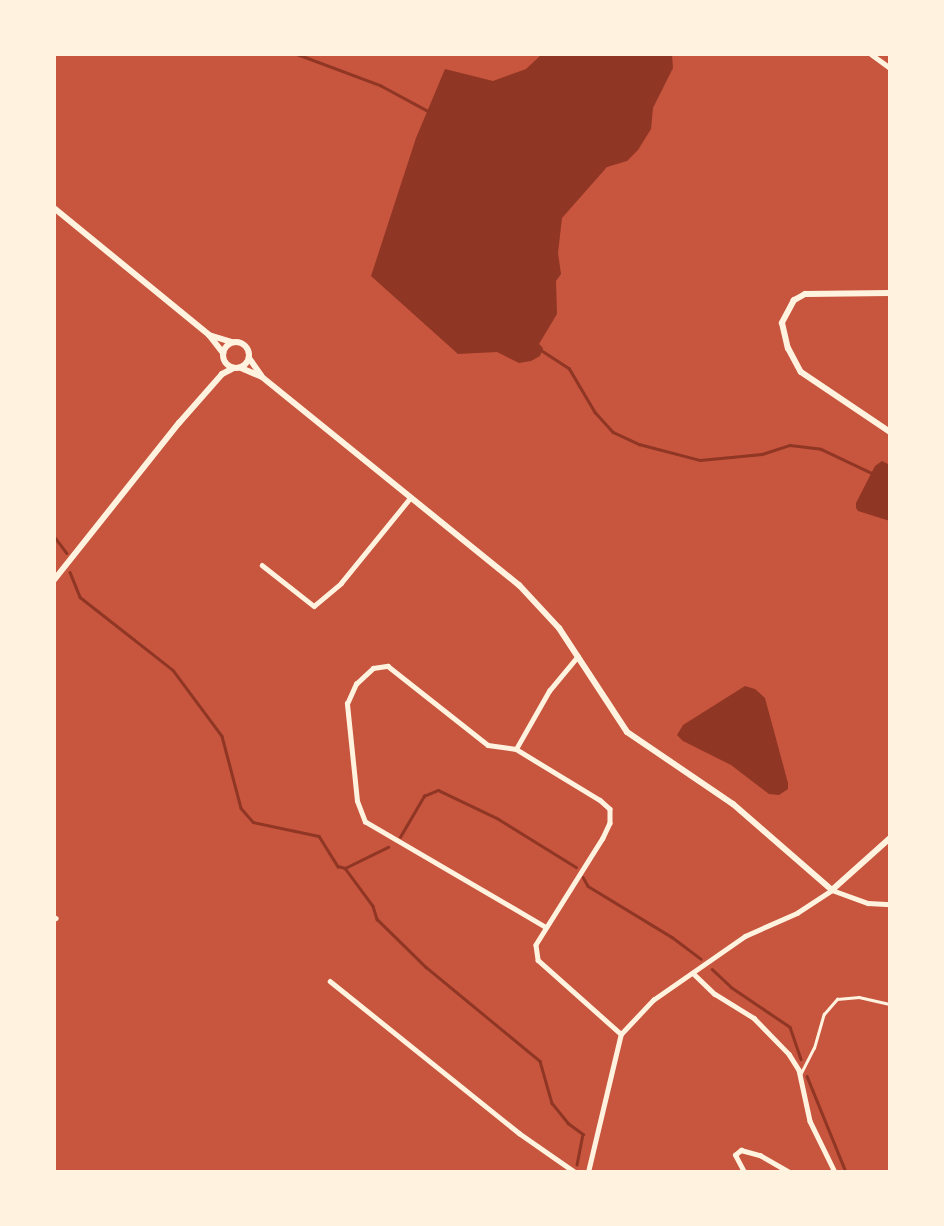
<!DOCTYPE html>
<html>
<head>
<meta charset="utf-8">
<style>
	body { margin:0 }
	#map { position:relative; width:944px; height:1226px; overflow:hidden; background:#c8553d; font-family:"Asap Condensed",sans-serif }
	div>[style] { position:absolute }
	.water>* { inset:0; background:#8f3625 }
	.stream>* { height:2.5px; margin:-1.25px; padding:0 1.25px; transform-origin:1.25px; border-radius:1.25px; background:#8f3625 }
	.service>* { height:2.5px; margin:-1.25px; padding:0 1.25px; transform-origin:1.25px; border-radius:1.25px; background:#fff3e0 }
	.minor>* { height:4.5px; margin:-2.25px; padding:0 2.25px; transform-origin:2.25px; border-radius:2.25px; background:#fff3e0 }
	.tertiary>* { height:6px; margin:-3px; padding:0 3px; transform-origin:3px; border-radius:3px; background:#fff3e0 }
	.tertiary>.ring { margin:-3px; padding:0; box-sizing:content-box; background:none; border:6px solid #fff3e0; border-radius:50% }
	span { translate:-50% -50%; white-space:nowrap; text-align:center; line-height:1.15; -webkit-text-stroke:6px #fff3e0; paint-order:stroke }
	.frame { position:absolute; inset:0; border:56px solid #fff3e0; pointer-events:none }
</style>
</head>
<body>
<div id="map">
	<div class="water">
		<i style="clip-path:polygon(542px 54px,672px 54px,673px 68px,653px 108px,651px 129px,638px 150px,627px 161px,607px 167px,562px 218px,558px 253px,561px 274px,556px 281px,557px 314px,539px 344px,543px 348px,540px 356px,531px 361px,519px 363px,497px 352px,458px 354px,371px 276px,416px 138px,445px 69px,493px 81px,526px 69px)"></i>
		<i style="clip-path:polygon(882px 461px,890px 465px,890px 521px,858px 511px,856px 508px,856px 503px,875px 466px)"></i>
		<i style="clip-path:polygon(745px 686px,755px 689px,765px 698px,788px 783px,788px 789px,779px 795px,769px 794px,731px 765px,683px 741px,677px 735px,683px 725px)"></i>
	</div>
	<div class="stream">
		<i style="left:297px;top:54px;width:89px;rotate:20.5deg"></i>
		<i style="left:380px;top:85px;width:55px;rotate:28.4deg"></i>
		<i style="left:541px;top:350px;width:33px;rotate:33deg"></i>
		<i style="left:569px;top:368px;width:51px;rotate:59.4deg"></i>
		<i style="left:595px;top:412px;width:27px;rotate:48deg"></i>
		<i style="left:613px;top:432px;width:29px;rotate:25deg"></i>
		<i style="left:639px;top:444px;width:63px;rotate:14.7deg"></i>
		<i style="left:700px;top:460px;width:62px;rotate:-5.5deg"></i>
		<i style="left:762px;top:454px;width:29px;rotate:-18deg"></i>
		<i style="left:790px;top:445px;width:31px;rotate:7deg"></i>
		<i style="left:821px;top:449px;width:59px;rotate:25.3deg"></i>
		<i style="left:54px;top:536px;width:21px;rotate:53deg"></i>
		<i style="left:70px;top:572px;width:27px;rotate:68deg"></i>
		<i style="left:80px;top:597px;width:118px;rotate:38.1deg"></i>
		<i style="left:173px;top:670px;width:82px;rotate:53.4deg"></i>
		<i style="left:222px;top:736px;width:74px;rotate:75.2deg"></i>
		<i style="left:241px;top:808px;width:18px;rotate:49deg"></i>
		<i style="left:253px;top:822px;width:67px;rotate:12deg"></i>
		<i style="left:319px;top:836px;width:36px;rotate:58deg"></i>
		<i style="left:338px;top:866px;width:7px;rotate:16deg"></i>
		<i style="left:345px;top:868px;width:47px;rotate:53.6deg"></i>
		<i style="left:373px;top:906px;width:14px;rotate:73deg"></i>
		<i style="left:377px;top:919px;width:69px;rotate:44.4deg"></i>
		<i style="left:426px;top:967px;width:148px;rotate:39.5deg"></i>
		<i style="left:540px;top:1061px;width:44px;rotate:74.1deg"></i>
		<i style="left:552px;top:1103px;width:26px;rotate:51deg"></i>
		<i style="left:568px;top:1123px;width:19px;rotate:36deg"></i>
		<i style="left:583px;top:1134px;width:31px;rotate:101deg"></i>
		<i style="left:400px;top:837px;width:48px;rotate:-59.7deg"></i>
		<i style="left:424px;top:796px;width:15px;rotate:-23deg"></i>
		<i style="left:438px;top:790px;width:65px;rotate:25.4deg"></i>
		<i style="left:497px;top:818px;width:93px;rotate:31.8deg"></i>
		<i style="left:345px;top:868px;width:48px;rotate:-26deg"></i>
		<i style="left:583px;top:877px;width:10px;rotate:61deg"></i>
		<i style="left:588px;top:886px;width:98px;rotate:31.3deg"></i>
		<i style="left:672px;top:937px;width:36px;rotate:37deg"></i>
		<i style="left:712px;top:969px;width:26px;rotate:43deg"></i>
		<i style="left:731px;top:987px;width:71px;rotate:34.1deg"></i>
		<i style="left:790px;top:1027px;width:34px;rotate:71deg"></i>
		<i style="left:807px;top:1076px;width:104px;rotate:67.9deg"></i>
	</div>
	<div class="service">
		<i style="left:800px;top:1075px;width:30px;rotate:-63deg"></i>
		<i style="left:814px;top:1048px;width:35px;rotate:-74deg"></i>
		<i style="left:824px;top:1014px;width:20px;rotate:-49deg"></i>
		<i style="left:837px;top:999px;width:22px;rotate:-5deg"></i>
		<i style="left:859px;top:997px;width:32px;rotate:13deg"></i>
	</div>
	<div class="minor">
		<i style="left:871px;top:54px;width:24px;rotate:36deg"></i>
		<i style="left:262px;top:565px;width:66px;rotate:38.3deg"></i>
		<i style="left:314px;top:606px;width:35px;rotate:-40deg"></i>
		<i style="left:341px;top:583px;width:109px;rotate:-50.9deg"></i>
		<i style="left:516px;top:749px;width:67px;rotate:-60.4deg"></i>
		<i style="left:549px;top:691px;width:45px;rotate:-50.4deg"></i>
		<i style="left:54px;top:917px;width:2px;rotate:27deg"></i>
		<i style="left:545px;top:927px;width:208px;rotate:-149.7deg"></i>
		<i style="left:365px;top:822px;width:22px;rotate:-111deg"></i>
		<i style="left:357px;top:801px;width:98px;rotate:-95.9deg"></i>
		<i style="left:347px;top:704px;width:22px;rotate:-66deg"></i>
		<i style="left:356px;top:684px;width:23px;rotate:-43deg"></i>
		<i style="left:373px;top:668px;width:15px;rotate:-8deg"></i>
		<i style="left:388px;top:666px;width:127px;rotate:38.3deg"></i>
		<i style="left:488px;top:745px;width:28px;rotate:8deg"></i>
		<i style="left:516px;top:749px;width:98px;rotate:31.3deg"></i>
		<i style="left:600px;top:800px;width:13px;rotate:42deg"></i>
		<i style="left:610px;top:809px;width:14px;rotate:90deg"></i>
		<i style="left:610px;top:823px;width:17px;rotate:115deg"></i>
		<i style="left:603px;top:838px;width:126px;rotate:122.1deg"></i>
		<i style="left:536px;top:945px;width:15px;rotate:82deg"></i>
		<i style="left:538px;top:960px;width:111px;rotate:41.7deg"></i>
		<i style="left:693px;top:973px;width:30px;rotate:44deg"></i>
		<i style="left:715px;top:994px;width:46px;rotate:31.6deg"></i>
		<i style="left:754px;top:1018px;width:50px;rotate:45.8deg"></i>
		<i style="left:789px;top:1054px;width:19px;rotate:58deg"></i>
		<i style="left:799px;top:1070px;width:52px;rotate:77.8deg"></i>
		<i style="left:810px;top:1121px;width:57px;rotate:63.9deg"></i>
		<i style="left:330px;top:981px;width:243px;rotate:38.8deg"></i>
		<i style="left:519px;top:1133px;width:68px;rotate:34.9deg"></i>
		<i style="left:588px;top:1172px;width:142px;rotate:-76.6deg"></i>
		<i style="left:621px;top:1034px;width:47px;rotate:-46.7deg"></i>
		<i style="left:653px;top:1000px;width:112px;rotate:-34.8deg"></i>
		<i style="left:745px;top:936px;width:57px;rotate:-23.9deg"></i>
		<i style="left:797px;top:913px;width:42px;rotate:-33.3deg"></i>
		<i style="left:832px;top:890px;width:38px;rotate:20deg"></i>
		<i style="left:868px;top:903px;width:22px;rotate:3deg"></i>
		<i style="left:744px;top:1172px;width:19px;rotate:-118deg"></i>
		<i style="left:735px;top:1155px;width:8px;rotate:-40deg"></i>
		<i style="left:741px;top:1150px;width:20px;rotate:15deg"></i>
		<i style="left:760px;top:1155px;width:34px;rotate:30deg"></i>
	</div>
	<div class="tertiary">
		<i style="left:54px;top:208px;width:200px;rotate:39.3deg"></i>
		<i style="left:209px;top:335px;width:23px;rotate:52deg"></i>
		<i style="left:890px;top:293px;width:85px;rotate:179.3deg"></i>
		<i style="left:805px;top:294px;width:13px;rotate:151deg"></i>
		<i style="left:794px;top:300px;width:26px;rotate:118deg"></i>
		<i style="left:782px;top:323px;width:26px;rotate:77deg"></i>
		<i style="left:788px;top:348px;width:27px;rotate:62deg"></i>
		<i style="left:801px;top:372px;width:107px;rotate:34deg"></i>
		<i style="left:209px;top:335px;width:24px;rotate:17deg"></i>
		<i class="ring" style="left:223px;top:342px;width:20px;height:20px"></i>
		<i style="left:249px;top:358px;width:21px;rotate:55deg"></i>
		<i style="left:241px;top:368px;width:23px;rotate:23deg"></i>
		<i style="left:262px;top:377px;width:331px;rotate:39deg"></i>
		<i style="left:519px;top:585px;width:59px;rotate:47.1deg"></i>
		<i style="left:559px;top:628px;width:124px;rotate:56.8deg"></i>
		<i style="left:627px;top:732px;width:128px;rotate:34.2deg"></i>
		<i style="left:733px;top:804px;width:131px;rotate:41deg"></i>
		<i style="left:832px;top:890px;width:78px;rotate:-41.9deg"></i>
		<i style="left:54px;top:580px;width:201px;rotate:-51.5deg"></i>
		<i style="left:179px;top:423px;width:65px;rotate:-48.7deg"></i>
		<i style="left:222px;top:374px;width:11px;rotate:-27deg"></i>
	</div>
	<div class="frame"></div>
</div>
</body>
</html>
